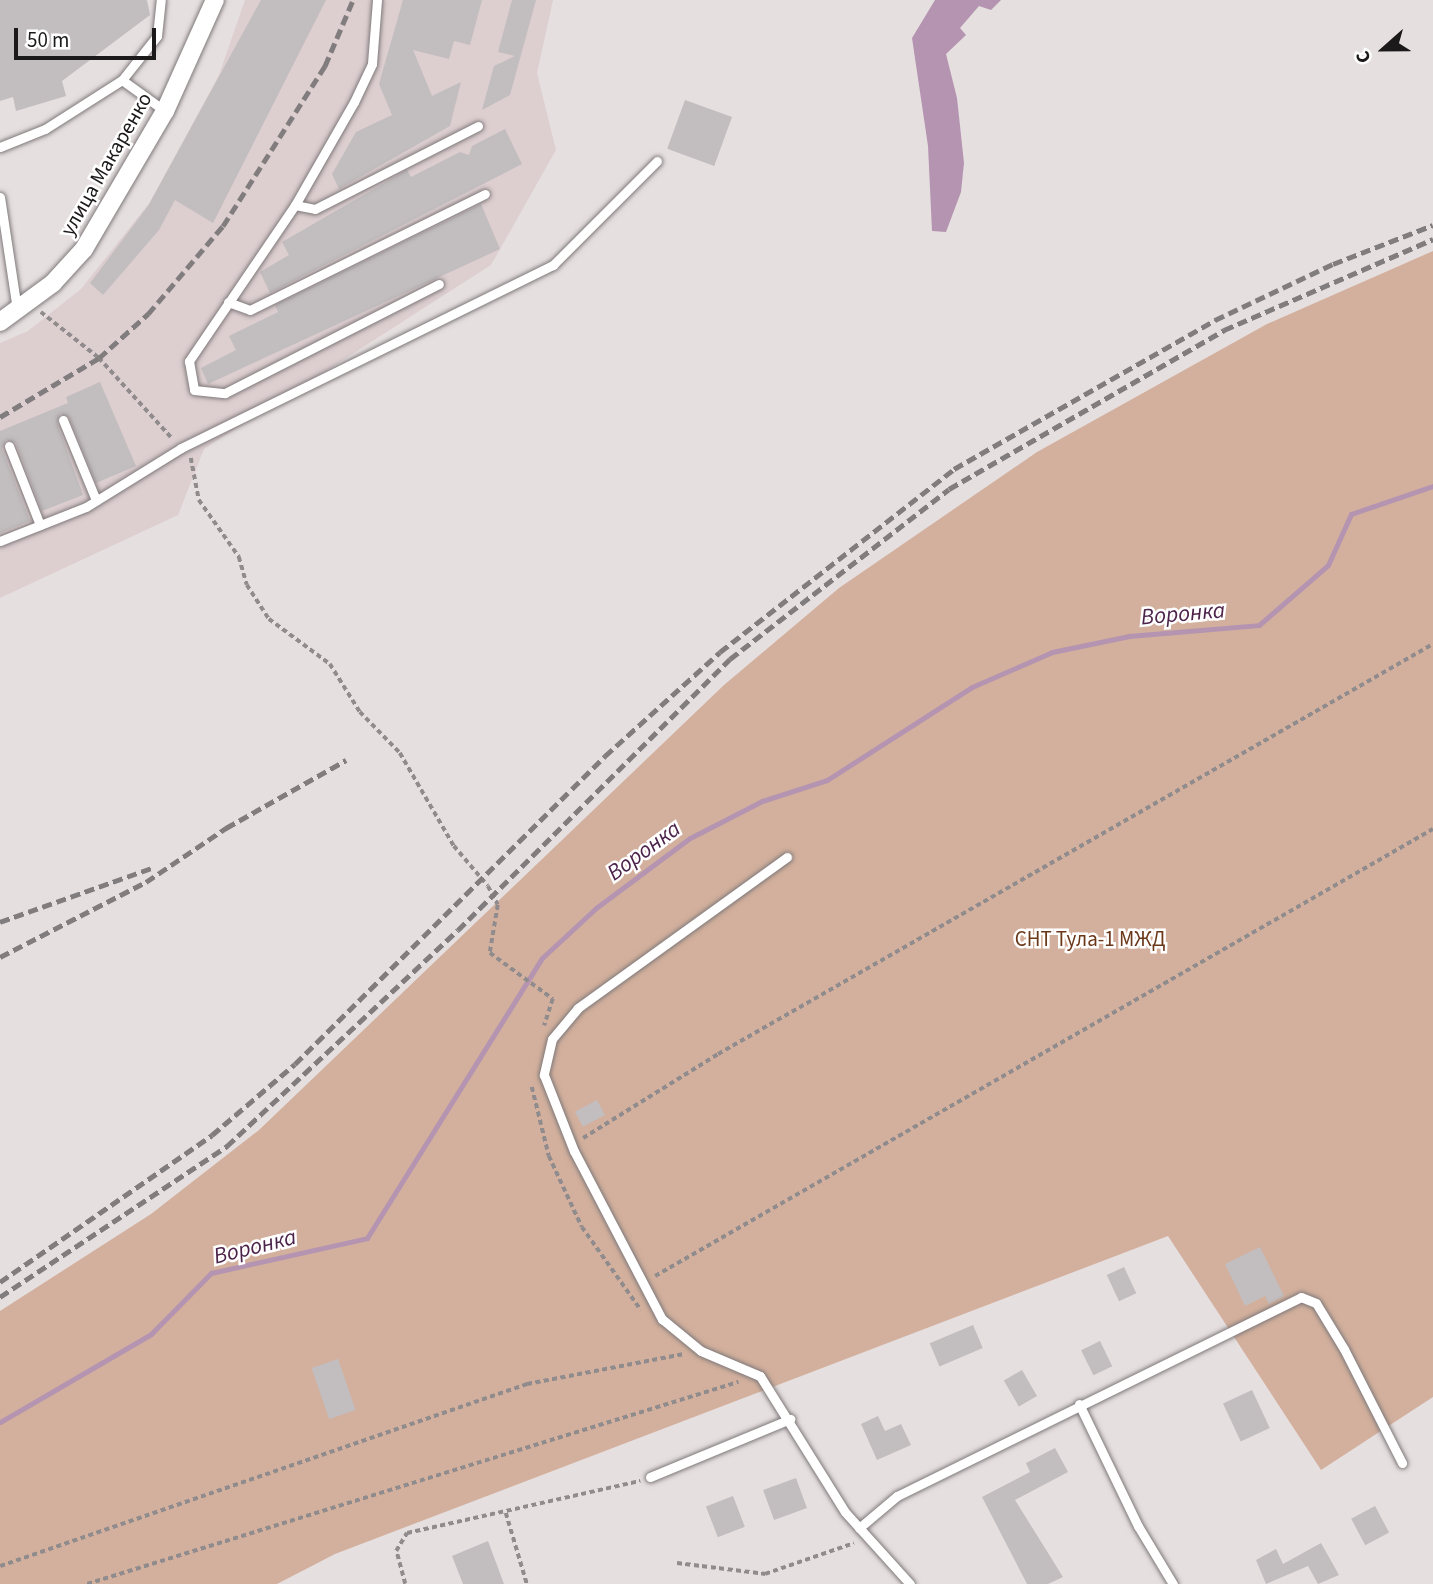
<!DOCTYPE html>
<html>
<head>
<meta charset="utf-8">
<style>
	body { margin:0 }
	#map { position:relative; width:1433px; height:1584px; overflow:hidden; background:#e6dfe0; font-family:"Source Sans 3",sans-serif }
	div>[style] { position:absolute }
	.built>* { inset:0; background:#ddced0 }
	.green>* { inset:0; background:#d3b09d }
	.water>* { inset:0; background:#b494b0 }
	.stream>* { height:5px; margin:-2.5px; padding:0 2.5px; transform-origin:2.5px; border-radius:2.5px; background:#b494b0 }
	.building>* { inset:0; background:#c2bdbf; transform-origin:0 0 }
	.path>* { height:3.5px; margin-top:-1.75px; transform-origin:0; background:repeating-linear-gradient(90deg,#908b8c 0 5px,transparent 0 8.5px) }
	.roads { filter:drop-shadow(0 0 2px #7f797a) drop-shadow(0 0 2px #7f797a) }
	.lane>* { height:9px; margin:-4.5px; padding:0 4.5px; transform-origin:4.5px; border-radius:4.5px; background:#fff }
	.street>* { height:18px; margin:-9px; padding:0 9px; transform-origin:9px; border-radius:9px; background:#fff }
	.rail>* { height:5px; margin-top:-2.5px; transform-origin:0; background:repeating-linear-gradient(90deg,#817c7d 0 10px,transparent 0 15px) }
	span { translate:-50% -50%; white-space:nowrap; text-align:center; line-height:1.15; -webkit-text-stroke:5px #fff; paint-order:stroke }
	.street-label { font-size:21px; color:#1b1919 }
	.park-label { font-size:21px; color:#6a3718 }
	.water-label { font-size:23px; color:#4c234a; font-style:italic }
	.north { position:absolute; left:1349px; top:14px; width:70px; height:70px; -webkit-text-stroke:5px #fff; paint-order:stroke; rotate:249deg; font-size:19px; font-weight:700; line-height:28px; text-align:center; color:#1b1919 }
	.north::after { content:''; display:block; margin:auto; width:24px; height:32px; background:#1b1919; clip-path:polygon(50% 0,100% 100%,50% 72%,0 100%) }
	.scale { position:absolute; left:14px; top:28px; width:142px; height:32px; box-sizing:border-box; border:4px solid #1b1919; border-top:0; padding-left:9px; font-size:21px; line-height:24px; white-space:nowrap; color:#1b1919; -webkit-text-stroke:5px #fff; paint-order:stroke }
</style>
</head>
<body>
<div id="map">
	<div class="built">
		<i style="clip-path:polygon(245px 0,553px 0,537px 73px,556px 150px,491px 265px,204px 449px,178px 515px,0 598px,0 343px,28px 331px,81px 289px,150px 202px,219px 75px)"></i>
	</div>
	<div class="green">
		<i style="clip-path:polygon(1433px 251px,1433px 1397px,1321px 1470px,1168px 1236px,335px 1554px,277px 1584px,0 1584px,0 1311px,151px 1214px,259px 1130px,724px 685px,839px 588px,1037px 452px,1267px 324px)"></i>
	</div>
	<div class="water">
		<i style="clip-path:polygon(935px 0,1001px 0,991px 10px,979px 6px,960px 28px,966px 35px,946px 54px,957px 98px,964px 163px,961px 192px,946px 232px,932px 231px,928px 146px,912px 38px)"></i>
	</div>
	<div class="stream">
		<i style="left:0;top:1422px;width:175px;rotate:-30.2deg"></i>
		<i style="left:151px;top:1334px;width:86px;rotate:-45.5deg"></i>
		<i style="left:211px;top:1273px;width:160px;rotate:-12.6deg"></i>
		<i style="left:367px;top:1238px;width:330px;rotate:-58deg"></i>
		<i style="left:542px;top:958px;width:74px;rotate:-42.8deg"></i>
		<i style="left:596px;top:908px;width:117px;rotate:-36.7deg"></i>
		<i style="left:690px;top:838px;width:81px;rotate:-27.2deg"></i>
		<i style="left:762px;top:801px;width:68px;rotate:-17.9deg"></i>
		<i style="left:827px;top:780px;width:172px;rotate:-32.7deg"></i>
		<i style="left:972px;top:687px;width:87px;rotate:-23.6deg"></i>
		<i style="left:1052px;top:652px;width:79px;rotate:-11.7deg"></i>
		<i style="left:1129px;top:636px;width:130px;rotate:-4.8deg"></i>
		<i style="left:1259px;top:625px;width:91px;rotate:-41deg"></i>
		<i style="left:1328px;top:565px;width:56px;rotate:-65.7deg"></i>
		<i style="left:1351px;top:514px;width:87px;rotate:-18.9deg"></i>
	</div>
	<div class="building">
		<i style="clip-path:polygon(0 0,147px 0,150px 15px,62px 81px,66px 96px,16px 111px,13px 97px,0 101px)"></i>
		<i style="clip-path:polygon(261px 0,326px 0,213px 223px,175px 200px,159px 230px,103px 295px,90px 283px,148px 206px)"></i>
		<i style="clip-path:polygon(403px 0,482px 0,470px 45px,454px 41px,449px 59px,413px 50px,432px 96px,461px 82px,450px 126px,339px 189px,332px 174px,356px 132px,392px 115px,379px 84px)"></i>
		<i style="clip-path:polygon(512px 0,536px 0,510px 95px,482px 110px,494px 66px,515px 56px,498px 52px)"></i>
		<i style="left:685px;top:100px;width:50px;height:52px;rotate:20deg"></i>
		<i style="clip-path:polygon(505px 129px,522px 164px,270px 293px,260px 272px,289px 255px,282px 242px,407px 170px,411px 177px,460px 152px,469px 155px,472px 146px)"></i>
		<i style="clip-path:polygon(481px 204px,500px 249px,208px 384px,201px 368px,236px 350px,229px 336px,278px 312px,275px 305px)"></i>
		<i style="clip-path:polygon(100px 382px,136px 466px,96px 483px,69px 417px,60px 414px,57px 423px,83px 495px,42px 511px,16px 443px,6px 440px,2px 449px,30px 521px,0 533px,0 431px,68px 403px,66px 397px)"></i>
		<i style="left:597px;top:1100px;width:17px;height:25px;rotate:62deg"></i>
		<i style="clip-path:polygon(1260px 1247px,1284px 1296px,1269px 1304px,1265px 1296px,1245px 1306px,1225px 1264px)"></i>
		<i style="left:1124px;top:1267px;width:29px;height:19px;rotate:65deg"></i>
		<i style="left:973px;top:1325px;width:25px;height:47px;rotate:67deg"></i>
		<i style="left:1100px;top:1341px;width:28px;height:21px;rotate:64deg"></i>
		<i style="left:338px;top:1359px;width:54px;height:28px;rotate:71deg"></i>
		<i style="left:1022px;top:1370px;width:30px;height:21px;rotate:60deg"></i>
		<i style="left:1252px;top:1390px;width:42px;height:32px;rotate:65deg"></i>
		<i style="clip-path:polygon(878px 1416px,885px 1431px,901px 1424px,911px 1445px,877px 1460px,861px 1424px)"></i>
		<i style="clip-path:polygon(1055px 1448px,1068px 1472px,1015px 1500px,1063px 1577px,1048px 1584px,1027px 1584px,982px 1497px,1030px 1472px,1026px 1463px)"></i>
		<i style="left:796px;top:1478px;width:32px;height:35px;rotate:70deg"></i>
		<i style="left:733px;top:1496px;width:33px;height:29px;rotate:69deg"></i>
		<i style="left:1375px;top:1506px;width:30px;height:27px;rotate:62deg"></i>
		<i style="clip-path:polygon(488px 1541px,504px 1584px,463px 1584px,452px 1556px)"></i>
		<i style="clip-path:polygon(1321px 1543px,1339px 1575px,1318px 1584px,1308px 1566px,1266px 1584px,1256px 1560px,1276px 1549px,1283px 1564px)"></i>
	</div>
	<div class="path">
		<i style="left:41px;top:312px;width:74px;rotate:38.4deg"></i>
		<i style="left:99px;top:358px;width:107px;rotate:47.7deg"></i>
		<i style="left:191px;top:458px;width:43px;rotate:79.2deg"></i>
		<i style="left:199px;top:500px;width:70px;rotate:54.9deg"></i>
		<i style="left:239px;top:557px;width:29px;rotate:74deg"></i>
		<i style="left:247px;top:585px;width:40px;rotate:57.1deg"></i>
		<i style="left:269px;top:619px;width:76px;rotate:36.4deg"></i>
		<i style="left:330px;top:664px;width:57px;rotate:58deg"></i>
		<i style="left:360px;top:712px;width:57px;rotate:45.7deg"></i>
		<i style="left:400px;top:753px;width:108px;rotate:59.9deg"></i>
		<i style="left:454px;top:846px;width:52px;rotate:49.6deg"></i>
		<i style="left:488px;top:886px;width:21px;rotate:62deg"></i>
		<i style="left:498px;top:905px;width:49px;rotate:99.5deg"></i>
		<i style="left:490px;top:953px;width:78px;rotate:36.1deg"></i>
		<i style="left:553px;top:999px;width:28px;rotate:108deg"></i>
		<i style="left:532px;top:1087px;width:71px;rotate:76.2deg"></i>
		<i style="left:549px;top:1156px;width:78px;rotate:65.1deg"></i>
		<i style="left:582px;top:1227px;width:102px;rotate:54.6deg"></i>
		<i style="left:583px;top:1138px;width:159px;rotate:-31.9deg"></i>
		<i style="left:718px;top:1054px;width:824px;rotate:-29.83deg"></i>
		<i style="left:655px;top:1276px;width:897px;rotate:-29.88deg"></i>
		<i style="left:506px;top:1513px;width:74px;rotate:73.5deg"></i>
		<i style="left:677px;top:1563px;width:89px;rotate:7.1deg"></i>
		<i style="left:765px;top:1574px;width:94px;rotate:-19.2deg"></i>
		<i style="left:0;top:1566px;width:558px;rotate:-19.05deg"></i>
		<i style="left:527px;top:1384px;width:161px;rotate:-10.8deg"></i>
		<i style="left:87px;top:1584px;width:682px;rotate:-17.24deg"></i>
		<i style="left:405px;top:1584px;width:34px;rotate:-105deg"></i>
		<i style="left:396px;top:1551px;width:21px;rotate:-59deg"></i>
		<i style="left:407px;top:1533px;width:239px;rotate:-12.6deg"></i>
	</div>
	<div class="roads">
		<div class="lane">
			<i style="left:377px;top:0;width:64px;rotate:94.5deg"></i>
			<i style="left:372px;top:64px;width:42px;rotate:115.3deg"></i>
			<i style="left:354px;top:102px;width:119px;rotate:119.8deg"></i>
			<i style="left:295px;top:205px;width:189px;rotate:124.2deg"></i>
			<i style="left:189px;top:361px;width:29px;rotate:80deg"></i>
			<i style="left:194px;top:390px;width:31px;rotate:6deg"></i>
			<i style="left:225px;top:393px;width:240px;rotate:-27deg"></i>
			<i style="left:122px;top:80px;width:53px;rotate:35.8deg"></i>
			<i style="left:0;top:147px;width:48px;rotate:-21.8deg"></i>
			<i style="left:45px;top:129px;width:91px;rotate:-32.5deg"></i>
			<i style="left:122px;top:80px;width:56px;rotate:-51.5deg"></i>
			<i style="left:157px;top:36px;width:36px;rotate:-84deg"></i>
			<i style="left:0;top:197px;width:113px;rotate:81.4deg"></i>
			<i style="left:295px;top:205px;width:20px;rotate:11deg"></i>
			<i style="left:315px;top:209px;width:183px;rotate:-27deg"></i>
			<i style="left:228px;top:302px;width:23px;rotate:20deg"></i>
			<i style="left:250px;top:310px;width:262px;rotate:-26.3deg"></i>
			<i style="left:63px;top:420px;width:87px;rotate:67.6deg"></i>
			<i style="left:9px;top:446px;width:85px;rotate:68.6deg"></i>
			<i style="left:0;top:541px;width:92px;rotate:-21.6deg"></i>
			<i style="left:86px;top:507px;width:112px;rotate:-31.8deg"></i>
			<i style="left:181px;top:448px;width:415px;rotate:-26.2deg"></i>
			<i style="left:553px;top:265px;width:147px;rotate:-45deg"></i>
			<i style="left:787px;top:857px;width:258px;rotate:144.2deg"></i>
			<i style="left:578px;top:1008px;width:40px;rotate:130deg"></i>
			<i style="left:552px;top:1039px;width:37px;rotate:103deg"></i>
			<i style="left:544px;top:1075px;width:82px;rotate:68.5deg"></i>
			<i style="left:574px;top:1151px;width:190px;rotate:62.4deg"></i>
			<i style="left:662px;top:1319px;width:50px;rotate:39.4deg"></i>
			<i style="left:701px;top:1351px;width:64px;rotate:23deg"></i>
			<i style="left:760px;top:1376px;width:160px;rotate:58deg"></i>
			<i style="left:845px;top:1512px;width:97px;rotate:47.9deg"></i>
			<i style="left:1079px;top:1404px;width:136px;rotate:64.2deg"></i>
			<i style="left:1138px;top:1526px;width:68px;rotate:58.9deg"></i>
			<i style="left:650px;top:1477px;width:152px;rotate:-22.5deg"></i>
			<i style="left:859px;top:1528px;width:50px;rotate:-40.1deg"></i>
			<i style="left:897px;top:1496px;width:450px;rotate:-26.2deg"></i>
			<i style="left:1301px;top:1297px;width:16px;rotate:22deg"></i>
			<i style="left:1316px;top:1303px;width:54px;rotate:58.7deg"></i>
			<i style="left:1344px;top:1349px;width:128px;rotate:63deg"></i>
		</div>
		<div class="street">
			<i style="left:0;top:322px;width:66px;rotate:-36.3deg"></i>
			<i style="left:53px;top:283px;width:46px;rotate:-47.6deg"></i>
			<i style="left:84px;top:249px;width:160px;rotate:-59.6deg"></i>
			<i style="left:165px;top:111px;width:122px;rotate:-65.8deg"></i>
		</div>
	</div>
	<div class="rail">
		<i style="left:0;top:417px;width:115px;rotate:-30.8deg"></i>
		<i style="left:99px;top:358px;width:66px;rotate:-41.9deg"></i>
		<i style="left:148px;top:314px;width:116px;rotate:-49.6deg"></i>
		<i style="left:223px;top:226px;width:190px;rotate:-57.5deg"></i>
		<i style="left:325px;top:66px;width:72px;rotate:-67deg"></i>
		<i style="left:0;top:922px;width:161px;rotate:-19.6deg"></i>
		<i style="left:0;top:957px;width:164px;rotate:-27.2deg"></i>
		<i style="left:146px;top:882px;width:97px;rotate:-34deg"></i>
		<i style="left:226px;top:828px;width:138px;rotate:-29.5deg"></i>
		<i style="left:0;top:1282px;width:258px;rotate:-34.7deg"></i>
		<i style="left:212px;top:1135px;width:109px;rotate:-40.5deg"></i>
		<i style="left:295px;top:1064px;width:437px;rotate:-44.8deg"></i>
		<i style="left:605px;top:756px;width:155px;rotate:-42.1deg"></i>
		<i style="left:720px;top:652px;width:297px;rotate:-38deg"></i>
		<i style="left:954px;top:469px;width:301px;rotate:-29.7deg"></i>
		<i style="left:1215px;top:320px;width:131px;rotate:-25.4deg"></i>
		<i style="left:1333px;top:264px;width:107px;rotate:-21.3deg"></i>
		<i style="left:0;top:1297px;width:273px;rotate:-33.6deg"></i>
		<i style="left:227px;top:1146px;width:316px;rotate:-43.1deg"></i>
		<i style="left:458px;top:930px;width:384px;rotate:-44.9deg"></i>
		<i style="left:730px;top:659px;width:277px;rotate:-37.8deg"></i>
		<i style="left:949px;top:489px;width:318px;rotate:-30deg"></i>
		<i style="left:1224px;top:330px;width:228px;rotate:-23.5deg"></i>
	</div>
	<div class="street-label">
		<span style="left:106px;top:164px;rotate:-60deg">улица Макаренко</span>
	</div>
	<div class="park-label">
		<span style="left:1090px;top:939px">СНТ Тула-1 МЖД</span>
	</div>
	<div class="water-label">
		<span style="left:1183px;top:614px;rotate:-5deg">Воронка</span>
		<span style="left:644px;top:851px;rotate:-36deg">Воронка</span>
		<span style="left:255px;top:1247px;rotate:-14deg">Воронка</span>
	</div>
	<div class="north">С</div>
	<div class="scale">50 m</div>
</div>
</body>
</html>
